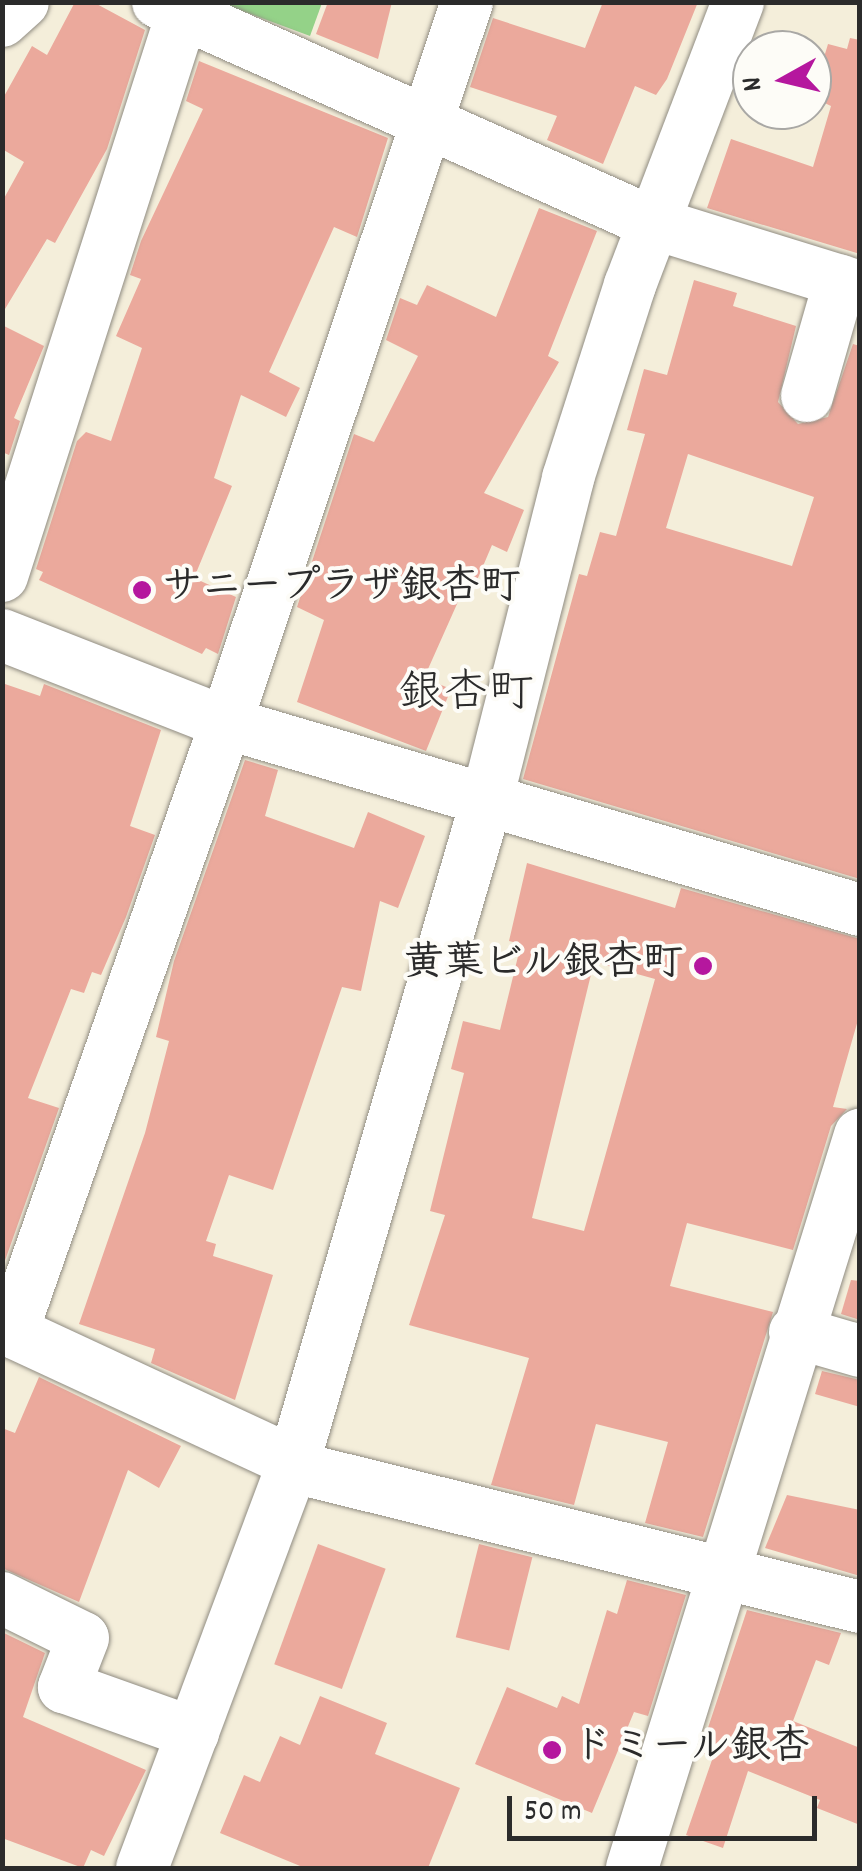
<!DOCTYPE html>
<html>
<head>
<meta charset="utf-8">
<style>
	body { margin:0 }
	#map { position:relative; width:862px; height:1871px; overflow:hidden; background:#f4eeda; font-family:Dekko,"Klee One",sans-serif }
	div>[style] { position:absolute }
	.green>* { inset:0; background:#94d288 }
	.building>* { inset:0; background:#eba99c; transform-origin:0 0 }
	.roads { filter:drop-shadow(0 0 2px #908c82) drop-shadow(0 0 2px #908c82) }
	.minor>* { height:52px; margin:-26px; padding:0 26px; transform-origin:26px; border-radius:26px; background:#fff }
	.dots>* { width:28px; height:28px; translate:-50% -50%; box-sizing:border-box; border:5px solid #fdfcf7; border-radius:50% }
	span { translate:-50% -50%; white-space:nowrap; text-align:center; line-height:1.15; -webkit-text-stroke:8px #fdfcf7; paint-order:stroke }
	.poi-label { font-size:40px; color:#2b2b2b; font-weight:700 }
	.left { translate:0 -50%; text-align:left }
	.right { translate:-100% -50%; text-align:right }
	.quarter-label { font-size:45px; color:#2b2b2b }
	.frame { position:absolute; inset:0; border:5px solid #2b2b2b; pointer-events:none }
	.north { position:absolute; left:732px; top:30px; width:100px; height:100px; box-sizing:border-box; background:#fdfcf7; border:2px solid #a9a8a5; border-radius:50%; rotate:262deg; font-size:28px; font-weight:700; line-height:40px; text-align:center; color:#2b2b2b }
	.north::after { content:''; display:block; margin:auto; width:35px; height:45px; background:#b5179e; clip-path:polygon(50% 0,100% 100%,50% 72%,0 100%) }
	.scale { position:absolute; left:507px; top:1796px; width:310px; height:45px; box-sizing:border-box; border:5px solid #2b2b2b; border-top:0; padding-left:12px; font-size:30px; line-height:35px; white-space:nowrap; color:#2b2b2b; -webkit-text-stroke:8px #fdfcf7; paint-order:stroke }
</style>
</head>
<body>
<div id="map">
	<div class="green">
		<i style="clip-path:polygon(221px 3px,322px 3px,310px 36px)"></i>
	</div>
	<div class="building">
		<i style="clip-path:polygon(75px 2px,93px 2px,145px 30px,107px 149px,55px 243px,47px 239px,2px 314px,2px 202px,24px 162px,2px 149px,2px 100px,32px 46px,47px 55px)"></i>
		<i style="clip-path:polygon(328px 2px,392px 2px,378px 59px,316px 34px)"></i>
		<i style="clip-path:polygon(603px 2px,698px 2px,667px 79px,656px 95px,635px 86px,603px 164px,547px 140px,557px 116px,470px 87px,493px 18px,585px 48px)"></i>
		<i style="clip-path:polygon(850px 38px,860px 40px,860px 254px,707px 208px,731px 139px,813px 167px,831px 106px,812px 97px,828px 44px,847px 49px)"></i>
		<i style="clip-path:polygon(199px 61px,388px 138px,357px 237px,334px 227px,269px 372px,300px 388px,286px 417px,241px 395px,214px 478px,232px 486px,194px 578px,236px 597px,218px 654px,206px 648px,202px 654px,39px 580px,43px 572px,36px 569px,77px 441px,86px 432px,111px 441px,142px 348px,116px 336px,141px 279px,130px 275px,141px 241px,203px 109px,186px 101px)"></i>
		<i style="clip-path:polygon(539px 208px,597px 231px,548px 356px,559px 362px,484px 493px,524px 510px,507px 552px,492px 545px,469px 599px,461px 595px,424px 678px,451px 689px,426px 751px,297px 702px,324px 620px,297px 607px,354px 434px,374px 442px,418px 356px,386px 340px,400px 298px,417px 305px,427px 285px,496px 317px)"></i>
		<i style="clip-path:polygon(evenodd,694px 280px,737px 293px,733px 306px,796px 326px,778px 402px,798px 424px,828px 417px,853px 344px,860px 346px,860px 879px,523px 779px,579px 574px,587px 576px,600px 532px,616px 536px,645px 434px,627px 430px,644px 369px,667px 375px,694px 280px,688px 454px,814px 497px,792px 566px,666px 528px,688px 454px)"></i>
		<i style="clip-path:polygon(2px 325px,44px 346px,14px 418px,20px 421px,9px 455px,2px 452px)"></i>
		<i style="clip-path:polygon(2px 683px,40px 696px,44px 684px,161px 730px,130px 826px,155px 835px,126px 917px,101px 975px,92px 972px,84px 993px,71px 989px,28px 1098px,59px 1108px,2px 1269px)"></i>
		<i style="clip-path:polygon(245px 760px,278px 770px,265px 816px,354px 848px,368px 812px,425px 836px,398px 908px,380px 901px,361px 991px,342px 987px,273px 1190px,229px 1175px,206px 1241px,216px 1244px,213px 1256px,273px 1275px,235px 1400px,151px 1363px,155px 1349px,79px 1324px,145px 1133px,169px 1041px,156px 1037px,174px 961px)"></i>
		<i style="clip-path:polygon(evenodd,527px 863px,675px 908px,681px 888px,860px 939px,860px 1013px,833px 1107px,847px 1109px,831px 1126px,793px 1250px,687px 1223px,670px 1286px,773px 1312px,703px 1537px,645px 1523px,668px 1442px,596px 1424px,574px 1505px,491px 1485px,529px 1358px,409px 1325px,445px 1215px,430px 1211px,464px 1073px,451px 1069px,463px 1021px,500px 1030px,521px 944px,509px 941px,527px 863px,594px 962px,655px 979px,584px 1231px,532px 1218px,594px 962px)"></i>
		<i style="clip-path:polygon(851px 1280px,860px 1281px,860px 1320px,841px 1314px)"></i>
		<i style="clip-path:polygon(822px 1371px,860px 1380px,860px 1407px,815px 1394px)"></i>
		<i style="clip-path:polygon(39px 1377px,181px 1446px,159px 1488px,128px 1470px,79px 1602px,2px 1568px,2px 1428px,15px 1433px)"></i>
		<i style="clip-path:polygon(787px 1495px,860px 1510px,860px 1576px,765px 1548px)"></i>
		<i style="left:318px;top:1544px;width:72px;height:128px;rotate:20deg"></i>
		<i style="left:479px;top:1544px;width:55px;height:96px;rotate:14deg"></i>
		<i style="clip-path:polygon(627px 1580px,686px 1595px,648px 1716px,634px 1712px,592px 1813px,475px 1764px,507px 1687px,557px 1708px,562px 1696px,579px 1704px,607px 1610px,617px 1614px)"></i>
		<i style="clip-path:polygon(747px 1610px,841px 1633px,829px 1665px,816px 1660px,793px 1721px,860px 1748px,860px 1825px,817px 1808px,820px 1800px,748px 1771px,723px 1848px,686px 1835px,713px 1757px,700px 1752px)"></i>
		<i style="clip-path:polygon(2px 1632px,45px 1653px,23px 1717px,146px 1770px,104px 1856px,91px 1850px,83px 1868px,2px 1838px)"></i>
		<i style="clip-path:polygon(320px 1696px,387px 1723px,375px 1754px,460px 1788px,428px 1868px,305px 1868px,220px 1833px,244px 1775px,260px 1782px,280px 1736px,300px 1745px)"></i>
	</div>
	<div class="roads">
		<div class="minor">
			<i style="left:158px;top:2px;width:542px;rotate:24.06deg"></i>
			<i style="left:653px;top:223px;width:217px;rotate:17.2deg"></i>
			<i style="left:2px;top:21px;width:28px;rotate:-42deg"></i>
			<i style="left:807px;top:396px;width:120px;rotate:-74deg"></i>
			<i style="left:2px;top:576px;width:603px;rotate:-72.23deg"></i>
			<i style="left:2px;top:635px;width:241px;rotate:21.4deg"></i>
			<i style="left:226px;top:723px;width:661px;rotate:16.43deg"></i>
			<i style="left:2px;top:1327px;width:344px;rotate:24.9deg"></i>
			<i style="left:314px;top:1472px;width:562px;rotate:13.89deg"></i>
			<i style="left:12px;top:1332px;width:646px;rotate:-70.64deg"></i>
			<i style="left:226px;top:723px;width:760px;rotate:-71.52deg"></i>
			<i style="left:795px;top:1332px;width:68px;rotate:16.3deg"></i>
			<i style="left:2px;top:1598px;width:90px;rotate:26.3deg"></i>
			<i style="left:83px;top:1638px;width:53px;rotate:111.2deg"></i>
			<i style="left:64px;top:1687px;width:137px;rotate:19.6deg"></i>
			<i style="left:142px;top:1868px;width:430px;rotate:-69.5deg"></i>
			<i style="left:293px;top:1465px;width:690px;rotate:-73.75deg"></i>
			<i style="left:486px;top:803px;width:335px;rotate:-75.8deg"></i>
			<i style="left:568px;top:478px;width:203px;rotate:-72.2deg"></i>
			<i style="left:630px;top:285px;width:303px;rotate:-69.1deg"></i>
			<i style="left:632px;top:1868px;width:768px;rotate:-72.72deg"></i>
		</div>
	</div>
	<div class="dots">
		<i style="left:142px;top:590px;background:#b5179e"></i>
		<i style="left:703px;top:966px;background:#b5179e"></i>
		<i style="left:552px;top:1750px;background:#b5179e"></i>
	</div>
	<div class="poi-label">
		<span class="left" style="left:162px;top:590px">サニープラザ銀杏町</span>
		<span class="right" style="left:683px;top:966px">黄葉ビル銀杏町</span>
		<span class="left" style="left:572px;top:1750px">ドミール銀杏</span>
	</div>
	<div class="quarter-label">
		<span style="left:466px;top:697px">銀杏町</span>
	</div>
	<div class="frame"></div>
	<div class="north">N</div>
	<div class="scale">50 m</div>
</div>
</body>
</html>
